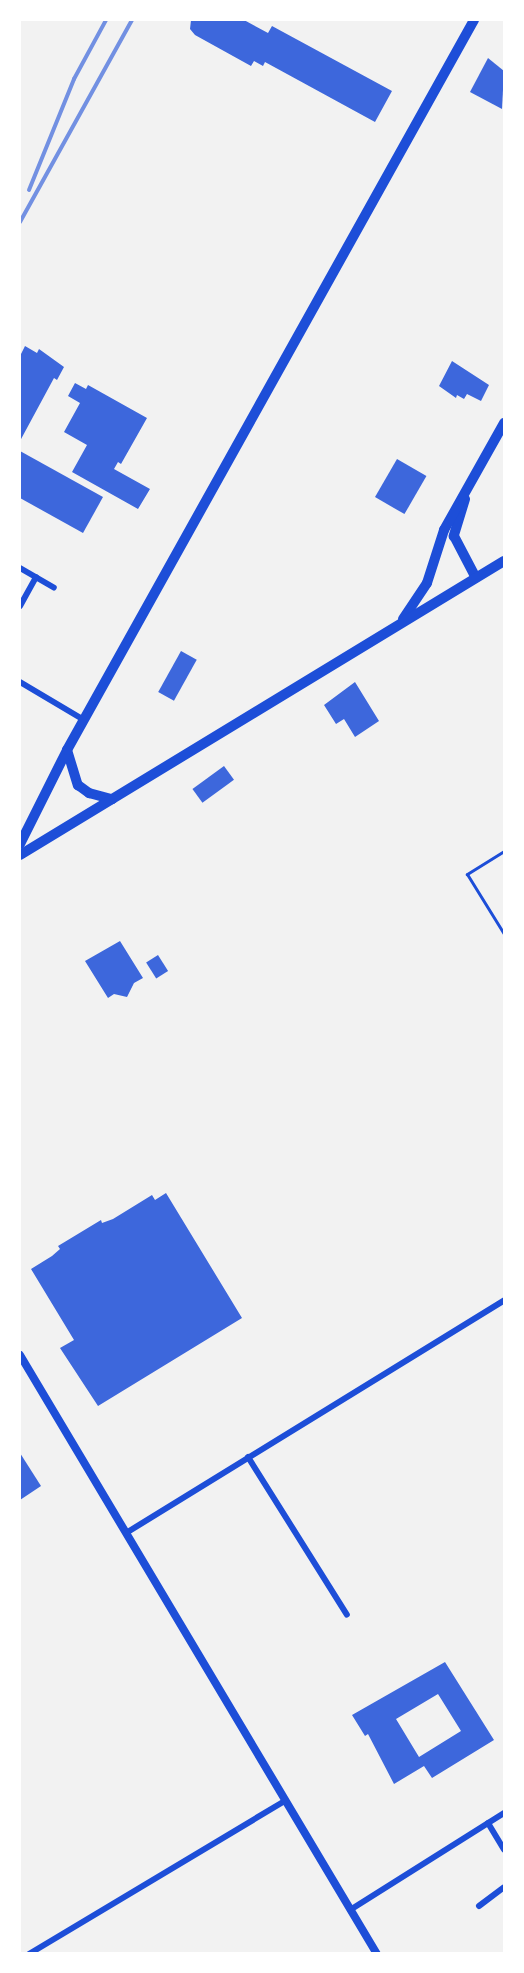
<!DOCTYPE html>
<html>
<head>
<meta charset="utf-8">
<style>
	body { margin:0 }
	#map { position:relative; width:524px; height:1973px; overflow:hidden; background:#f2f2f2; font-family:"Golos Text",sans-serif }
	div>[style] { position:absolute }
	.building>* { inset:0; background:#3d67dc; transform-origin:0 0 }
	.service>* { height:3px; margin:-1.5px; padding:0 1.5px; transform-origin:1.5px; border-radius:1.5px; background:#1d4ed8 }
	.minor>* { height:6px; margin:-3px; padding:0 3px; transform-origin:3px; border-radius:3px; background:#1d4ed8 }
	.tertiary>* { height:8px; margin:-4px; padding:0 4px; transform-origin:4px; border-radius:4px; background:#1d4ed8 }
	.primary>* { height:10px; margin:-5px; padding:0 5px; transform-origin:5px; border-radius:5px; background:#1d4ed8 }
	.rail>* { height:4px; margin:-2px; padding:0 2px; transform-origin:2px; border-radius:2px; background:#7290e2 }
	span { translate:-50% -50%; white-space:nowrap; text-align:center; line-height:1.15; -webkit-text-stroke:6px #fff; paint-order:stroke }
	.frame { position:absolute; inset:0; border:21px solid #fff; pointer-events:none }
</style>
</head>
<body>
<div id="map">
	<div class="building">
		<i style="clip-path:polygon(191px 20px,244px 20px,268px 33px,272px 26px,392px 91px,375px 122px,265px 62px,263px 66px,254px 61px,251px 66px,195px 35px,190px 29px)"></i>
		<i style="clip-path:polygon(488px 58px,504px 71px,502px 109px,470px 92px)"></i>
		<i style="clip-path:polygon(25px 346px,37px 353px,39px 349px,64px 367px,57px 380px,54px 378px,20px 441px,20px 356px)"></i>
		<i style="clip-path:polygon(452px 361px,489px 385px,481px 401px,467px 394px,464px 399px,457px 395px,456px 398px,439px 386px)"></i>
		<i style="clip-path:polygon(75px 383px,86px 389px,88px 385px,147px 418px,121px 464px,118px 462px,114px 469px,150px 489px,138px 509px,72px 472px,87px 445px,64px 432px,80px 403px,68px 396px)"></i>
		<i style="clip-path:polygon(20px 451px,103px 497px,83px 533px,20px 498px)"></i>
		<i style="left:397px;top:459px;width:34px;height:44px;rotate:30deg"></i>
		<i style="left:181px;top:651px;width:18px;height:47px;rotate:29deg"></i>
		<i style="clip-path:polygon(355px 682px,379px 721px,355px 737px,344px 719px,336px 724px,324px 705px)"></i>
		<i style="left:224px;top:766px;width:17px;height:39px;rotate:54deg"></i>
		<i style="clip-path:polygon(120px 941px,143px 978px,134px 983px,127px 997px,114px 994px,108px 998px,85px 961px)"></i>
		<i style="left:158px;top:955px;width:19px;height:14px;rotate:58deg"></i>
		<i style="clip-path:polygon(166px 1193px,242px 1318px,98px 1406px,60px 1348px,74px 1340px,31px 1269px,52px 1256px,60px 1249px,58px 1246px,101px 1220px,102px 1223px,113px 1219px,152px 1195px,155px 1200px)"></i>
		<i style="clip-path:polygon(20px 1453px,41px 1486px,20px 1500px)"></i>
		<i style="clip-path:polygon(evenodd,445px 1662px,494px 1740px,432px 1778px,424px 1766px,394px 1784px,368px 1734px,365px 1736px,352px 1715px,445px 1662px,438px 1694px,461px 1731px,419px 1757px,396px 1719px,438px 1694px)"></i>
	</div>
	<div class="service">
		<i style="left:504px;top:851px;width:44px;rotate:148.1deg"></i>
		<i style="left:467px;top:874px;width:70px;rotate:58.3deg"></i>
	</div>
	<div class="minor">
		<i style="left:20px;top:568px;width:39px;rotate:30deg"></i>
		<i style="left:20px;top:606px;width:33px;rotate:-61deg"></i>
		<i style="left:20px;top:682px;width:74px;rotate:30.7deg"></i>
		<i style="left:248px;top:1457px;width:186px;rotate:57.9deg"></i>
		<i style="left:126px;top:1533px;width:444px;rotate:-31.6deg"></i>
		<i style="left:488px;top:1823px;width:31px;rotate:59deg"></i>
		<i style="left:479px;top:1906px;width:31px;rotate:-37deg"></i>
		<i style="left:350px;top:1910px;width:182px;rotate:-32.2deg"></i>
		<i style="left:29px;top:1954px;width:296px;rotate:-30.9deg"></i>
	</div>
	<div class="tertiary">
		<i style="left:20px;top:1355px;width:697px;rotate:59.21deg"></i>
	</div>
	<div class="primary">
		<i style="left:465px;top:499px;width:39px;rotate:107deg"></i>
		<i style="left:454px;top:536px;width:47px;rotate:62.4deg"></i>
		<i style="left:403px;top:619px;width:43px;rotate:-56.3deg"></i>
		<i style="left:427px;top:583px;width:56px;rotate:-72.2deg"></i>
		<i style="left:444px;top:530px;width:123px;rotate:-60.7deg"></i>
		<i style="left:67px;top:750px;width:37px;rotate:73deg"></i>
		<i style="left:78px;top:785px;width:14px;rotate:36deg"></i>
		<i style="left:89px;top:793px;width:24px;rotate:15deg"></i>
		<i style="left:20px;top:844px;width:105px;rotate:-63.4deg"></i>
		<i style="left:67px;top:750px;width:836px;rotate:-60.86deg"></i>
		<i style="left:20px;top:855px;width:566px;rotate:-31.28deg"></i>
	</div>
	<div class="rail">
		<i style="left:29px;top:190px;width:120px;rotate:-67.9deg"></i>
		<i style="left:74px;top:79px;width:67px;rotate:-61.5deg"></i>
		<i style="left:20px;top:222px;width:231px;rotate:-61deg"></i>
	</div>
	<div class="frame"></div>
</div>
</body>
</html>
